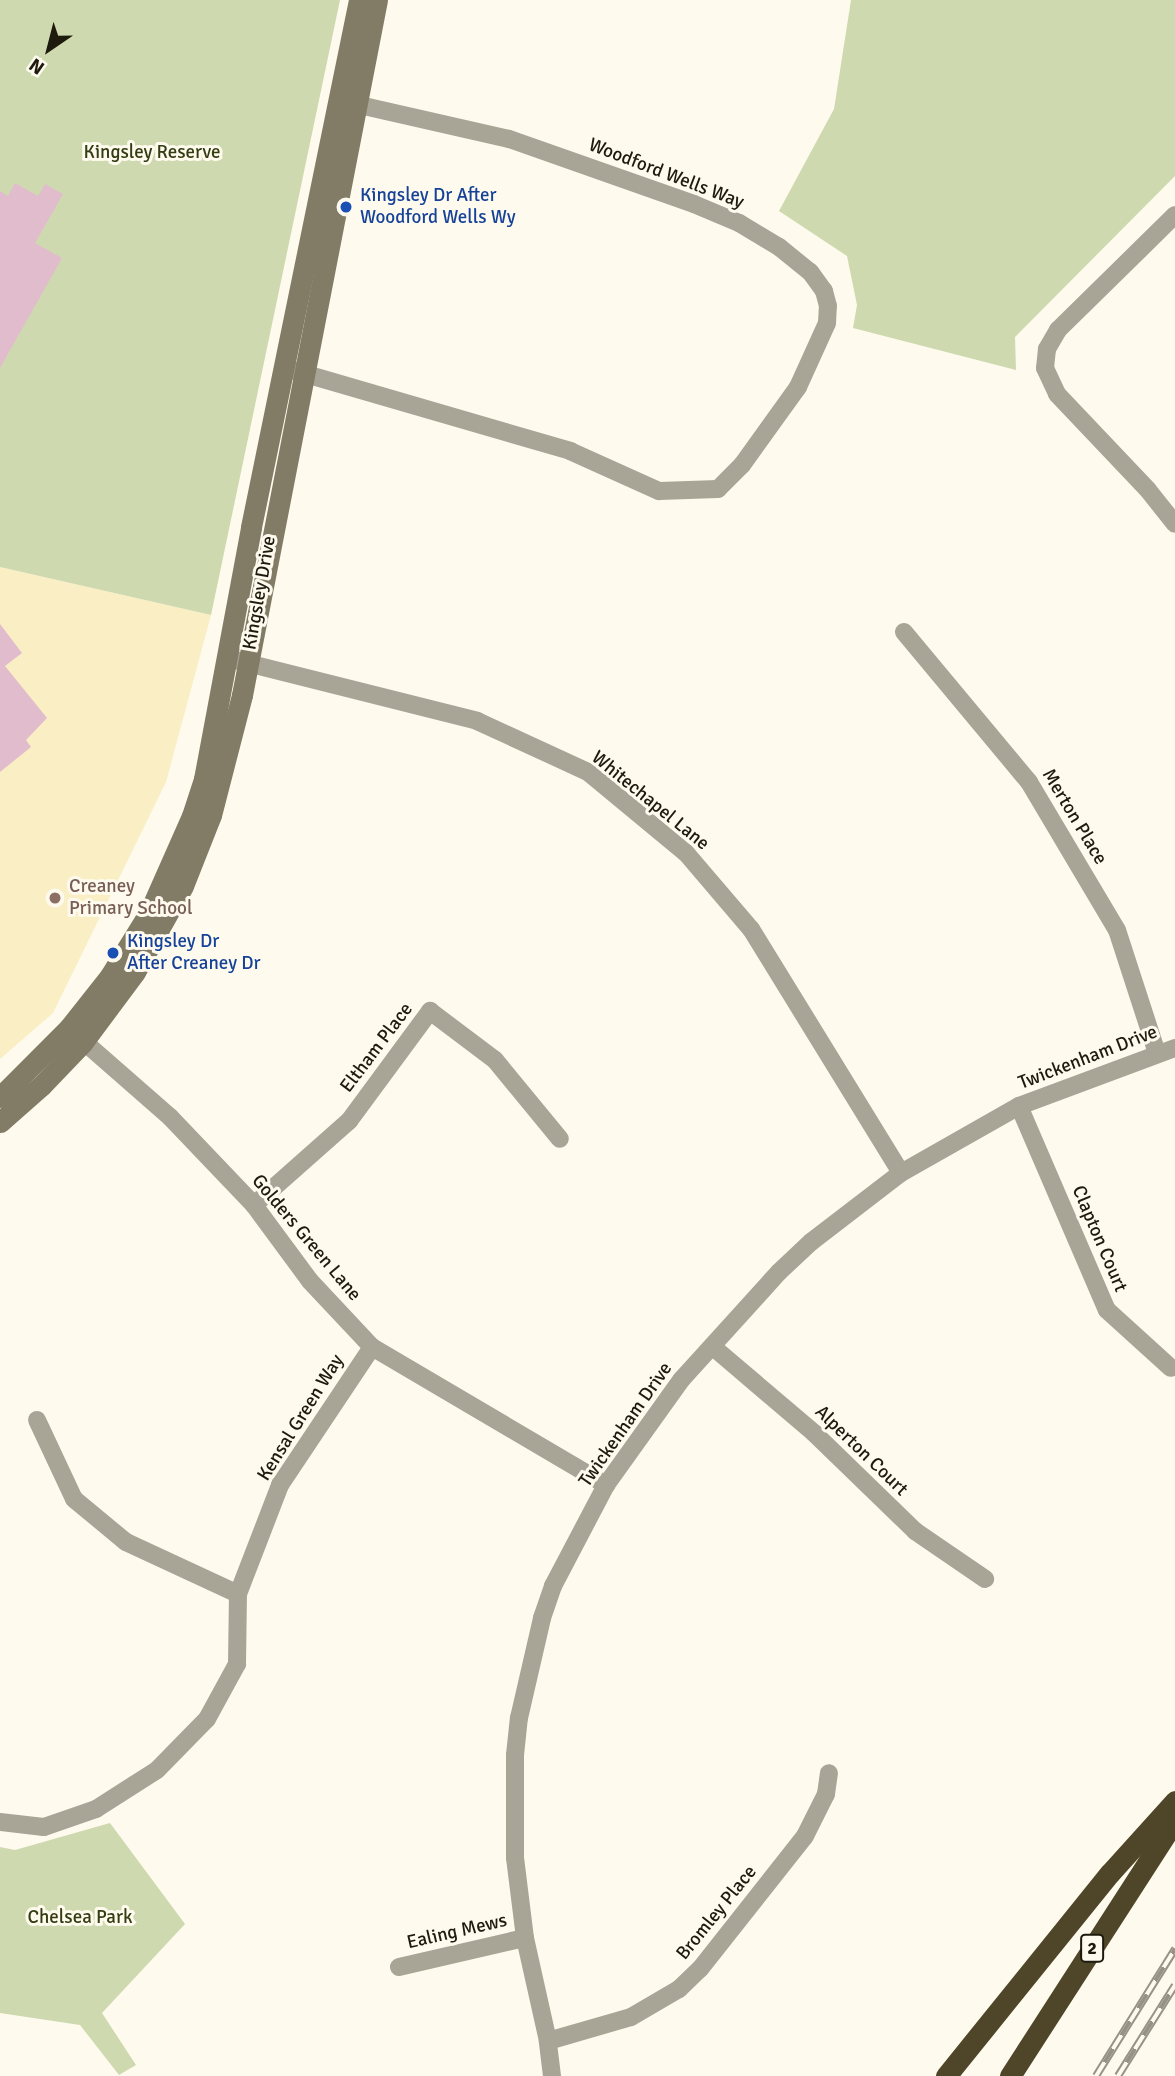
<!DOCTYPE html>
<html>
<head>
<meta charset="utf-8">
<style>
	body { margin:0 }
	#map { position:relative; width:1175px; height:2076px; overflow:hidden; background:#fefaed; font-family:Signika,sans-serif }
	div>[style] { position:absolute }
	.built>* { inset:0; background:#faeec4 }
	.green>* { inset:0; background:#cfd9b0 }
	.building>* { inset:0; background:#e0bccc }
	.street>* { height:18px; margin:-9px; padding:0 9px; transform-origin:9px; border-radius:9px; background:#a9a596 }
	.secondary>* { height:21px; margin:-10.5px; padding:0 10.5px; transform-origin:10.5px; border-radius:10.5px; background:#827c67 }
	.highway>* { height:21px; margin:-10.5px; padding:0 10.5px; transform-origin:10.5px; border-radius:10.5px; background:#4f4629 }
	.rail>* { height:8px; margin-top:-4px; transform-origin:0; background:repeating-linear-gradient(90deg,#fefaed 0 16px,#969386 0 32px); box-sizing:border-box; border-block:2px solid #969386 }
	.dots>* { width:19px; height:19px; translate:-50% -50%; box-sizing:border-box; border:4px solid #fefaed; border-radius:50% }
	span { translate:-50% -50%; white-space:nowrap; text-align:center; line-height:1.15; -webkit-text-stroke:6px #fefaed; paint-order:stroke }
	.shield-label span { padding:2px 5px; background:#fefaed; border:2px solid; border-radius:5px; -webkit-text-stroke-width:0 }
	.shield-label { font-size:18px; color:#1e1b0e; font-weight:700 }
	.park-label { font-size:19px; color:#343c12 }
	.street-label { font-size:19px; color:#1e1b0e }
	.transit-label { font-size:19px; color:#164399 }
	.left { translate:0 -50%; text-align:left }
	.education-label { font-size:19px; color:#785e54 }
	.north { position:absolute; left:14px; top:14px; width:70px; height:70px; -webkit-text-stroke:5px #fefaed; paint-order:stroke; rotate:215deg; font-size:19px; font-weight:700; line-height:28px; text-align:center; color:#1e1b0e }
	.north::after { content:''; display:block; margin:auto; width:24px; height:32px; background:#1e1b0e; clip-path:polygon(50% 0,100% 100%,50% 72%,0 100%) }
</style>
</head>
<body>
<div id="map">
	<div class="built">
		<i style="clip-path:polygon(0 567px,211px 615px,166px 782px,53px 1013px,0 1059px)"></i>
	</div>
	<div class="green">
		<i style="clip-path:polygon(0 0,340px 0,211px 615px,0 567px)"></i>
		<i style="clip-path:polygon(851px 0,1175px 0,1175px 176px,1015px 337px,1016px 370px,853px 328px,857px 305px,847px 256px,779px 211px,834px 109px)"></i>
		<i style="clip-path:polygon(110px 1823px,185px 1924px,102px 2013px,136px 2065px,119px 2075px,80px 2025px,0 2013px,0 1847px,15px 1850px)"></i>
	</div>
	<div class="building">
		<i style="clip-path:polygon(15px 183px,38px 196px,45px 184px,63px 194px,35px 243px,62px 258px,0 368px,0 191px,8px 196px)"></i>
		<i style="clip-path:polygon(0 624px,22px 653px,5px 666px,47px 718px,26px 740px,31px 747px,0 772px)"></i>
	</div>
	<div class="street">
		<i style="left:1175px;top:215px;width:164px;rotate:135.5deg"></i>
		<i style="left:1058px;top:330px;width:22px;rotate:120deg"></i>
		<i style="left:1047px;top:349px;width:19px;rotate:96deg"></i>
		<i style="left:1045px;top:368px;width:29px;rotate:65deg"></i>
		<i style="left:1057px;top:394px;width:132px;rotate:46.5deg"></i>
		<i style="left:1148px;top:490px;width:43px;rotate:51.5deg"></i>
		<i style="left:292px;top:370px;width:290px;rotate:16.2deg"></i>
		<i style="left:570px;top:451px;width:98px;rotate:24.2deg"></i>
		<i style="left:659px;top:491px;width:59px;rotate:-1.9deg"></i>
		<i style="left:718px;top:489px;width:34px;rotate:-45deg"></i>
		<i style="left:742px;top:465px;width:96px;rotate:-54.3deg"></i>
		<i style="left:798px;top:387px;width:70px;rotate:-65.6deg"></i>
		<i style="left:827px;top:323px;width:17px;rotate:-87deg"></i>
		<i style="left:828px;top:306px;width:16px;rotate:-105deg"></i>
		<i style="left:824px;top:291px;width:24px;rotate:-126deg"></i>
		<i style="left:810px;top:272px;width:40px;rotate:-141deg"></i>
		<i style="left:779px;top:247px;width:47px;rotate:-149deg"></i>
		<i style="left:739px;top:223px;width:49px;rotate:-157.1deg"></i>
		<i style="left:694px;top:204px;width:196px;rotate:-160.6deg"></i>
		<i style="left:509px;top:139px;width:167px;rotate:-167.2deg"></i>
		<i style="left:904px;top:632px;width:195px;rotate:50.2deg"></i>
		<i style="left:1029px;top:782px;width:172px;rotate:59.3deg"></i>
		<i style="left:1117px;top:930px;width:129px;rotate:72deg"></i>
		<i style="left:227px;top:658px;width:258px;rotate:14.1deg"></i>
		<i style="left:477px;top:721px;width:122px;rotate:24.7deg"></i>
		<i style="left:588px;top:772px;width:127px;rotate:39.6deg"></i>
		<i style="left:686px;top:853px;width:100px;rotate:49.5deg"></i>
		<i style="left:751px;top:929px;width:286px;rotate:58.4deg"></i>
		<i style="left:74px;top:1033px;width:128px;rotate:41.2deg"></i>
		<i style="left:170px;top:1117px;width:122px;rotate:46.3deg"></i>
		<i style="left:254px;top:1205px;width:94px;rotate:53.6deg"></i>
		<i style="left:310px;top:1281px;width:91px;rotate:46.8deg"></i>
		<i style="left:372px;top:1347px;width:272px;rotate:30.5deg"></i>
		<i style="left:1019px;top:1106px;width:222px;rotate:66.7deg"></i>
		<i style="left:1107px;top:1310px;width:86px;rotate:42.2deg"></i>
		<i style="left:254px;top:1205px;width:127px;rotate:-41.5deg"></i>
		<i style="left:349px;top:1121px;width:137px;rotate:-53.6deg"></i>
		<i style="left:430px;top:1011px;width:81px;rotate:37deg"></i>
		<i style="left:495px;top:1060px;width:102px;rotate:50.6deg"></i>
		<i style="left:713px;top:1347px;width:133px;rotate:40.4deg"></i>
		<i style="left:814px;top:1433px;width:141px;rotate:44.1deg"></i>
		<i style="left:915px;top:1531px;width:85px;rotate:34.4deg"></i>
		<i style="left:37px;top:1420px;width:87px;rotate:64.9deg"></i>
		<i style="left:74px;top:1499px;width:67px;rotate:39.6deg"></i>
		<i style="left:126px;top:1542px;width:123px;rotate:24.9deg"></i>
		<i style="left:0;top:1822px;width:44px;rotate:6.5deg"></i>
		<i style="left:44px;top:1827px;width:55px;rotate:-19.1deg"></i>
		<i style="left:96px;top:1809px;width:72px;rotate:-32.6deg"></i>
		<i style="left:157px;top:1770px;width:71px;rotate:-45.6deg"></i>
		<i style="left:207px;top:1719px;width:63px;rotate:-61.4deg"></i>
		<i style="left:237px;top:1664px;width:70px;rotate:-89.2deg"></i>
		<i style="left:238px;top:1594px;width:117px;rotate:-68.9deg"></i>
		<i style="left:280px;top:1485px;width:166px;rotate:-56.3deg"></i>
		<i style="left:399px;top:1967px;width:129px;rotate:-13deg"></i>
		<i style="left:548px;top:2041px;width:86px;rotate:-16.1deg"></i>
		<i style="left:631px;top:2017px;width:56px;rotate:-30.3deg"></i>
		<i style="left:679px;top:1989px;width:29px;rotate:-44deg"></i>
		<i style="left:700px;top:1969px;width:169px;rotate:-51.7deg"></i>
		<i style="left:805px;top:1836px;width:47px;rotate:-63.4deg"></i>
		<i style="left:826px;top:1794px;width:21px;rotate:-82deg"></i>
		<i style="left:552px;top:2076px;width:35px;rotate:-97deg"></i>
		<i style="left:548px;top:2041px;width:106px;rotate:-102.6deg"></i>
		<i style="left:525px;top:1938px;width:81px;rotate:-97.1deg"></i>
		<i style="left:515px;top:1858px;width:103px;rotate:-90deg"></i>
		<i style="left:515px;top:1755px;width:37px;rotate:-84deg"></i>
		<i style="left:519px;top:1718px;width:103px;rotate:-77deg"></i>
		<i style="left:542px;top:1618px;width:34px;rotate:-71deg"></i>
		<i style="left:553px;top:1586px;width:114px;rotate:-62.3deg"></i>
		<i style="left:606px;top:1485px;width:130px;rotate:-54.4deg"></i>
		<i style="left:682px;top:1379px;width:144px;rotate:-47.8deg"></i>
		<i style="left:779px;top:1272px;width:44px;rotate:-43.2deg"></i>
		<i style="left:811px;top:1242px;width:113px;rotate:-37.5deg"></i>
		<i style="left:901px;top:1173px;width:136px;rotate:-29.6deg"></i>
		<i style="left:1019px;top:1106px;width:166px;rotate:-20.4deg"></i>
	</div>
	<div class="secondary">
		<i style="left:0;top:1097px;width:98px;rotate:-45deg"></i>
		<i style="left:69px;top:1028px;width:66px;rotate:-51.7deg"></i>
		<i style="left:110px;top:976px;width:74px;rotate:-58.2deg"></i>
		<i style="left:149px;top:913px;width:106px;rotate:-66.1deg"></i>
		<i style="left:192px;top:816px;width:39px;rotate:-72deg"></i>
		<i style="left:204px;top:779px;width:256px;rotate:-79.4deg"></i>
		<i style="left:251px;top:527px;width:538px;rotate:-78.42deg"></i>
		<i style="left:0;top:1122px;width:55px;rotate:-41.3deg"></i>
		<i style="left:41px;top:1086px;width:61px;rotate:-46.3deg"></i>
		<i style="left:83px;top:1042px;width:87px;rotate:-53.4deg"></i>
		<i style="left:135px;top:972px;width:98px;rotate:-60.8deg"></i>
		<i style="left:183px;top:886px;width:76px;rotate:-68.5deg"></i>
		<i style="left:211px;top:815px;width:124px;rotate:-75.5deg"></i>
		<i style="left:242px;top:695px;width:708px;rotate:-79.01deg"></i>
	</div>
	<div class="highway">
		<i style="left:946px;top:2076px;width:261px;rotate:-51.1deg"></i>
		<i style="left:1110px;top:1873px;width:97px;rotate:-47.9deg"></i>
		<i style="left:1010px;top:2076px;width:305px;rotate:-57.2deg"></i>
	</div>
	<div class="rail">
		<i style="left:1096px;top:2076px;width:150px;rotate:-58.1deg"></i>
		<i style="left:1118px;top:2076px;width:107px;rotate:-57.9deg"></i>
	</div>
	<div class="dots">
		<i style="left:346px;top:207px;background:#1a4fb4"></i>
		<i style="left:55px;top:898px;background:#8d6e63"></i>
		<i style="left:113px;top:953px;background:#1a4fb4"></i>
	</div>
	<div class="shield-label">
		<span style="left:1092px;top:1948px">2</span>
	</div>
	<div class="park-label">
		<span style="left:152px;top:153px">Kingsley Reserve</span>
		<span style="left:80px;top:1918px">Chelsea Park</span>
	</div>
	<div class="street-label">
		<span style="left:666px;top:174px;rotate:21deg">Woodford Wells Way</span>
		<span style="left:260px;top:593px;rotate:-80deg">Kingsley Drive</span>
		<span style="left:650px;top:801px;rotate:39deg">Whitechapel Lane</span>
		<span style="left:1074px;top:817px;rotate:59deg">Merton Place</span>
		<span style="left:377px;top:1048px;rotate:-53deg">Eltham Place</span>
		<span style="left:1088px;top:1058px;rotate:-21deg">Twickenham Drive</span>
		<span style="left:306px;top:1238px;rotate:50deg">Golders Green Lane</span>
		<span style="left:1099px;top:1239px;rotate:67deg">Clapton Court</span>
		<span style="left:301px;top:1418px;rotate:-58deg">Kensal Green Way</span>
		<span style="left:626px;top:1425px;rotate:-55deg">Twickenham Drive</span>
		<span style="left:861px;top:1451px;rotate:44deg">Alperton Court</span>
		<span style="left:717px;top:1913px;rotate:-51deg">Bromley Place</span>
		<span style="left:457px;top:1932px;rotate:-13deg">Ealing Mews</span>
	</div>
	<div class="transit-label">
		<span class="left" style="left:360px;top:207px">Kingsley Dr After<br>Woodford Wells Wy</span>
		<span class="left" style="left:127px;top:953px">Kingsley Dr<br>After Creaney Dr</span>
	</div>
	<div class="education-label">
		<span class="left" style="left:69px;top:898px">Creaney<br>Primary School</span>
	</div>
	<div class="north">N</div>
</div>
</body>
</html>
